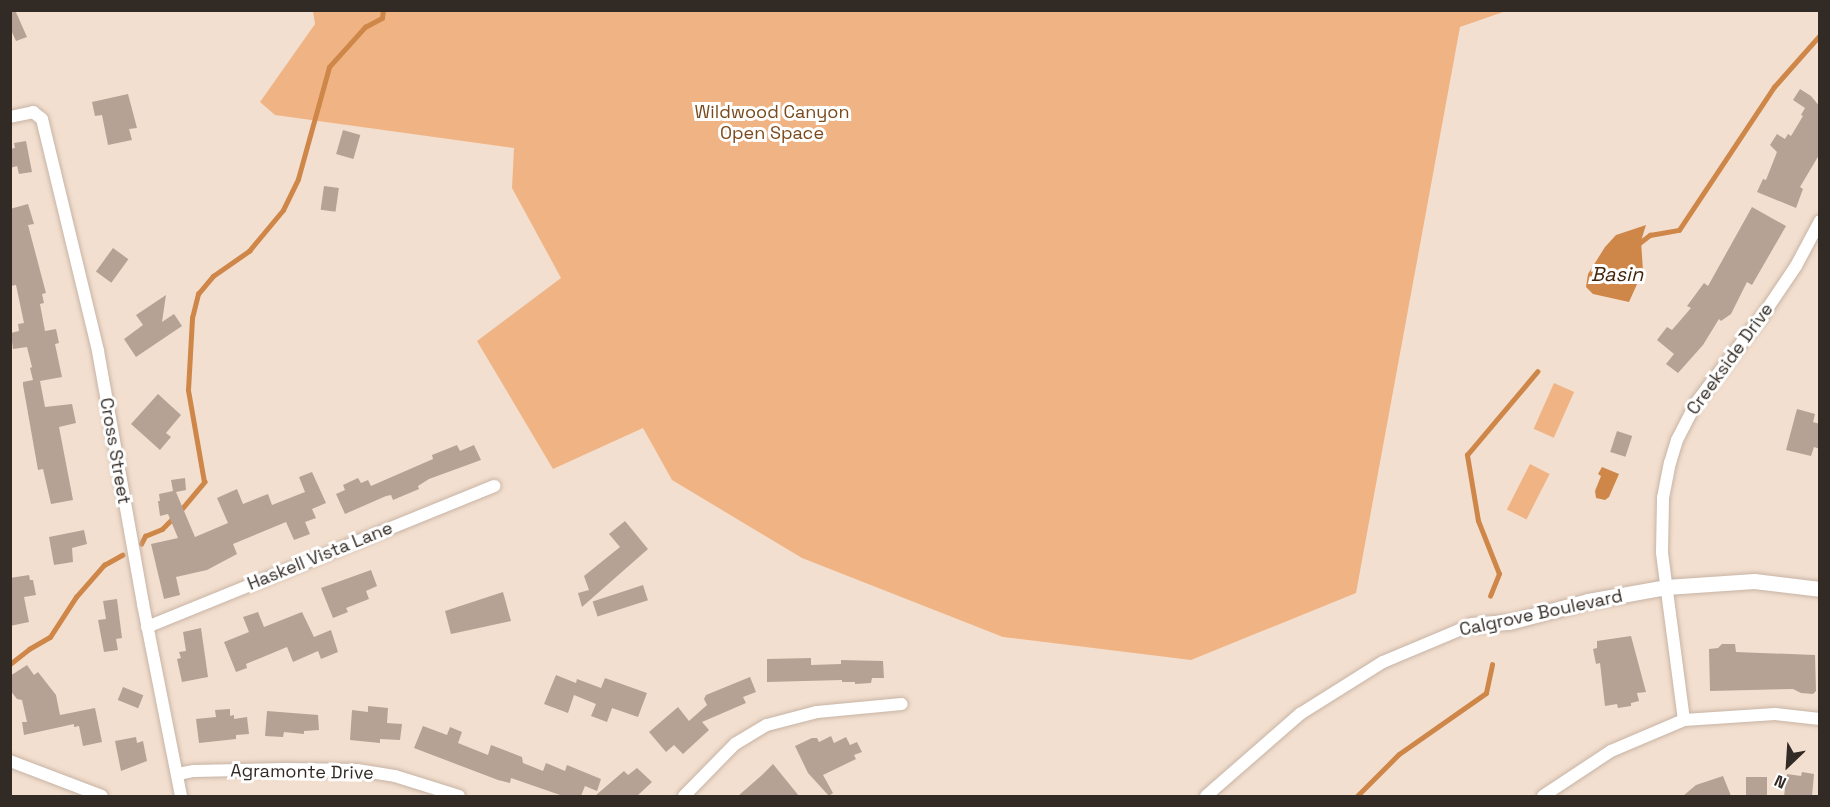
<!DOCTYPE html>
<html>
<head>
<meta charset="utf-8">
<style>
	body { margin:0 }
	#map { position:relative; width:1830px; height:807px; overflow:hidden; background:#f3dfcf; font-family:"Space Grotesk",sans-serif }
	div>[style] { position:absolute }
	.green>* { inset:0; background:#f0b484; transform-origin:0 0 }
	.water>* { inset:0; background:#ce8749 }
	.stream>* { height:4.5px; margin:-2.25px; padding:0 2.25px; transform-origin:2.25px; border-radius:2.25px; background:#ce8749 }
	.building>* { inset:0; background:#b5a294; transform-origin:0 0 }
	.roads { filter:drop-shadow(0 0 2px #c7b4a5) drop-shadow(0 0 2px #c7b4a5) }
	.minor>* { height:12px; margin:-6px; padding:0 6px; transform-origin:6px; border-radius:6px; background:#fff }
	.tertiary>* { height:15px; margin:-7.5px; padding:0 7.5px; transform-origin:7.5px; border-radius:7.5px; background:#fff }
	span { translate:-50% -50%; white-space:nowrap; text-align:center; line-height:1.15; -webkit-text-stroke:6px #fff; paint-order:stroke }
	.park-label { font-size:18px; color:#7a4a1d }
	.street-label { font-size:18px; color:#322b25 }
	.water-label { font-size:20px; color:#42250a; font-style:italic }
	.frame { position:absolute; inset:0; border:12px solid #322b25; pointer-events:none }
	.north { position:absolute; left:1758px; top:735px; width:60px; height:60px; -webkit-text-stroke:4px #fff; paint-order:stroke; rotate:205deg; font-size:16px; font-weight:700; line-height:24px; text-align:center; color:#322b25 }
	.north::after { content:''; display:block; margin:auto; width:21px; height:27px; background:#322b25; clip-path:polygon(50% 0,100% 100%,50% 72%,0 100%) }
</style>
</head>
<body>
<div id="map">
	<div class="green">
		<i style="clip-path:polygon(313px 11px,1506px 11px,1460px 27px,1356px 593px,1191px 660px,1003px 637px,802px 558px,672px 480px,643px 428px,553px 469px,477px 341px,561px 278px,512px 188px,514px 148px,275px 115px,260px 102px,315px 24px)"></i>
		<i style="left:1554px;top:383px;width:22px;height:50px;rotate:24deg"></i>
		<i style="left:1530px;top:464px;width:22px;height:51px;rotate:27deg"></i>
	</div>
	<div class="water">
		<i style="clip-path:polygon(1646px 225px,1641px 241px,1643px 271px,1629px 302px,1593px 294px,1586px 287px,1588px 274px,1605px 247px,1616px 235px)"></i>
		<i style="clip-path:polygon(1602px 467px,1619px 474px,1609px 497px,1605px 500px,1596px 498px,1595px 491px,1601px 476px,1598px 474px)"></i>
	</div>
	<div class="stream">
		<i style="left:1638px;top:244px;width:15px;rotate:-37deg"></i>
		<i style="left:1650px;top:235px;width:29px;rotate:-10deg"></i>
		<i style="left:1679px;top:230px;width:172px;rotate:-56.4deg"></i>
		<i style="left:1774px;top:87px;width:69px;rotate:-48.5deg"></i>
		<i style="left:180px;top:511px;width:38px;rotate:-50deg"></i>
		<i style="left:204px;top:482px;width:93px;rotate:-99.9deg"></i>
		<i style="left:188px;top:390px;width:72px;rotate:-86.8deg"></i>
		<i style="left:192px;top:318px;width:25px;rotate:-76deg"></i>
		<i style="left:198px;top:294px;width:23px;rotate:-50deg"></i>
		<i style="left:213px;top:276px;width:44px;rotate:-34.8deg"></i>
		<i style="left:249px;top:251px;width:53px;rotate:-50.3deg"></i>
		<i style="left:283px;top:210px;width:34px;rotate:-64deg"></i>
		<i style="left:298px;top:179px;width:116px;rotate:-74.5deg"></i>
		<i style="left:329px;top:67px;width:54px;rotate:-48deg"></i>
		<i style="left:365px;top:27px;width:19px;rotate:-28deg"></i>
		<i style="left:382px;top:18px;width:8px;rotate:-83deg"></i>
		<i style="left:141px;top:544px;width:9px;rotate:-63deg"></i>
		<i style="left:145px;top:536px;width:18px;rotate:-22deg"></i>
		<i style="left:162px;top:529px;width:17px;rotate:-45deg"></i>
		<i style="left:1490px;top:596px;width:24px;rotate:-68deg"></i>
		<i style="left:1499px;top:574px;width:57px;rotate:-111.6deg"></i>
		<i style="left:1478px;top:521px;width:67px;rotate:-99.5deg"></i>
		<i style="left:1467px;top:455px;width:109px;rotate:-49.9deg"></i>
		<i style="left:10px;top:664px;width:24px;rotate:-38deg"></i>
		<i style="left:29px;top:649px;width:24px;rotate:-30deg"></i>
		<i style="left:50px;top:637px;width:48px;rotate:-57deg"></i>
		<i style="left:76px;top:597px;width:43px;rotate:-48.8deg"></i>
		<i style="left:104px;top:565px;width:21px;rotate:-29deg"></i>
		<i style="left:1357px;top:796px;width:59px;rotate:-45deg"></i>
		<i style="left:1399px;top:754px;width:106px;rotate:-35deg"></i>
		<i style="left:1486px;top:693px;width:29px;rotate:-78deg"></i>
	</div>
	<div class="building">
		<i style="clip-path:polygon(10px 10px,15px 10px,27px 37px,16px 41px,10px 28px)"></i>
		<i style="clip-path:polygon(1800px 89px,1811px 96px,1820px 107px,1819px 155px,1800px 187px,1803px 189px,1796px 208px,1757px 192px,1763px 179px,1766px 180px,1777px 152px,1770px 145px,1777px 134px,1785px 139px,1788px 134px,1791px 136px,1803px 116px,1801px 115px,1805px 108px,1793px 100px)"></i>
		<i style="clip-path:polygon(128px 94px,137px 128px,129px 129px,132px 140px,108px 145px,102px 115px,95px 116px,92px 102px)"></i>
		<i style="left:343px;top:130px;width:18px;height:25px;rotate:16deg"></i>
		<i style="clip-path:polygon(26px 141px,32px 172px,19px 174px,17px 166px,10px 168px,10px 149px,15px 148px,14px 143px)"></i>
		<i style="left:324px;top:186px;width:15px;height:24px;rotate:8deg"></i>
		<i style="clip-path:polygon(28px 204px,34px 224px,28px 225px,46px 293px,42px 294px,44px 303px,40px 304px,45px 331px,56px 329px,59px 343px,55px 344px,62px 377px,40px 381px,45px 407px,72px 404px,76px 423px,59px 427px,73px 500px,51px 504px,43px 469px,38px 470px,23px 385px,23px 382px,33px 380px,30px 368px,32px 367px,27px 347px,13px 349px,11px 333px,19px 331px,18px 324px,24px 323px,16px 285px,10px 286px,10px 209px)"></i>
		<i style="clip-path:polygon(1752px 207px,1786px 226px,1752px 285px,1747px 282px,1731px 314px,1721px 321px,1719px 319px,1703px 345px,1678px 373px,1666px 364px,1674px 354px,1657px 340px,1667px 327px,1672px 330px,1691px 308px,1687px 306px,1704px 283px,1708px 286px)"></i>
		<i style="left:113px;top:248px;width:19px;height:29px;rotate:36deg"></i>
		<i style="clip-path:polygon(166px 295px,162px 322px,174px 314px,182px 326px,136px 357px,124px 339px,143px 325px,136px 315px)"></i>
		<i style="clip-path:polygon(158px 394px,181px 415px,166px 433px,171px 437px,160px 450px,131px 424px)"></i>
		<i style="clip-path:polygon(1797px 409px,1815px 414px,1813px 422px,1820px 424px,1820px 449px,1814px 447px,1811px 456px,1786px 450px)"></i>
		<i style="left:1617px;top:431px;width:16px;height:22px;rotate:18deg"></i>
		<i style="clip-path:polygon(457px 445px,460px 451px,474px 445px,481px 460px,429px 479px,418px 486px,419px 489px,393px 500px,391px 495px,386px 496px,345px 514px,336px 494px,345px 490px,343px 485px,358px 478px,361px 483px,368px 480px,371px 486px,433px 459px,432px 455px)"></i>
		<i style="clip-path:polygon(312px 472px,326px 503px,312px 509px,316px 518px,305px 522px,310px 534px,294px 540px,286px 522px,233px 544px,237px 554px,207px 570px,176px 577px,180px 595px,164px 599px,151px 544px,178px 538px,168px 514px,160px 516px,158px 501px,160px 501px,159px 494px,173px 491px,171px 480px,185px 478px,186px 490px,176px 492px,195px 537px,228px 523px,217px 498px,237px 489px,243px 504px,268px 494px,272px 505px,305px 492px,299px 477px)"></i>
		<i style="clip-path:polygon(625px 521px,648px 549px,582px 607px,578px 593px,589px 590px,584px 576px,620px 547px,609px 534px)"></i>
		<i style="clip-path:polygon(84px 530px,87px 544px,72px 548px,73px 562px,54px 565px,49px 537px)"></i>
		<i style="clip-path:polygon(371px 570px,377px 586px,366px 591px,369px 599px,346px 608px,348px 612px,333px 618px,321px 588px)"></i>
		<i style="clip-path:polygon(29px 575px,30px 580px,33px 580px,36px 595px,24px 597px,29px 622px,10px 626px,10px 578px)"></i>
		<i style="left:643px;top:585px;width:16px;height:53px;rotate:72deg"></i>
		<i style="clip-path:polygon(503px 592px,511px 621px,451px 634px,445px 611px)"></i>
		<i style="clip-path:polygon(117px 599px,122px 638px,116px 639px,118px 650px,104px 652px,98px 620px,106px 619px,103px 601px)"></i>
		<i style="clip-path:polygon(258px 612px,264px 627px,302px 612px,314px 637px,331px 630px,338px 652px,321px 659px,318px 651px,293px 662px,287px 647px,246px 664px,247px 668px,236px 672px,224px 642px,249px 632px,243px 617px)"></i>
		<i style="clip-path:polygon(201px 628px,208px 677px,182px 682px,177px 659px,181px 658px,179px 652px,186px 651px,183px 632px)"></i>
		<i style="clip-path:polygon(1631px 636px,1646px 692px,1637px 693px,1639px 701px,1631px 703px,1631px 706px,1618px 708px,1617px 704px,1605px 706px,1600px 663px,1596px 664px,1593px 649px,1597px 648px,1597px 641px)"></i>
		<i style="clip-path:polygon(1722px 644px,1735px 644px,1736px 652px,1815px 655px,1816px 691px,1813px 694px,1801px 693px,1793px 689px,1710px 691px,1709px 649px,1718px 648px)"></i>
		<i style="clip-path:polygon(811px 658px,811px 665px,841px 664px,841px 660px,883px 661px,884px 678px,872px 678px,871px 683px,855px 684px,855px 682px,842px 682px,842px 680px,767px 682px,767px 659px)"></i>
		<i style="clip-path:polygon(27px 665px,34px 675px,38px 672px,56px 695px,60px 715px,95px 708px,102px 742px,83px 746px,79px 726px,74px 727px,74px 724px,24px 735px,22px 722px,27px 722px,22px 700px,17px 699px,10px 690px,10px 676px)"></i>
		<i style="clip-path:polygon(556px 675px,576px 683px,577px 679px,601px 688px,605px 678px,647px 693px,638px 717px,612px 708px,607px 722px,591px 716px,596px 704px,574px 695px,568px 713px,544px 704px)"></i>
		<i style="clip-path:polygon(750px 677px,756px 692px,743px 697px,746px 703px,702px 722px,709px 730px,683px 754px,674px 745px,666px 752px,649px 732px,678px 707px,689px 721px,707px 705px,704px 699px,706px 695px)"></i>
		<i style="left:123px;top:687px;width:22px;height:14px;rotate:22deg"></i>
		<i style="clip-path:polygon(368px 706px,388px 708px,387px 723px,402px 724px,400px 740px,380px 739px,380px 743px,350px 740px,352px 710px,368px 712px)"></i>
		<i style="clip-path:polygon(230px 709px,230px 716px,234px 715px,234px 719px,247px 717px,249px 734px,236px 735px,236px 739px,199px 743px,196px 719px,216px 717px,215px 710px)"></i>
		<i style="clip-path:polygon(267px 711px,318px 715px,319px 730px,304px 731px,304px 734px,284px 732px,283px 737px,265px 736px)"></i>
		<i style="clip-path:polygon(423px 726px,447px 735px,450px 727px,462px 732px,458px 743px,488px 755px,491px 745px,522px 757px,523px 763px,543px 771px,546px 763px,565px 771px,567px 765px,601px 779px,597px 791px,585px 786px,581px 796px,563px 796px,511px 778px,510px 783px,498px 780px,414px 748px)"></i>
		<i style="clip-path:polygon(831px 736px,834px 743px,846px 737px,850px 745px,857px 742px,862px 752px,854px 755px,856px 759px,823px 775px,833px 793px,829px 796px,808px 773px,795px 746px,812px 738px,817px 738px,819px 742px)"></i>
		<i style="clip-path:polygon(136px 737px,137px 743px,143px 741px,147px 761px,121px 771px,115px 741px)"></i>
		<i style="clip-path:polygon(773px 764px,799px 796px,738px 796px,762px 775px)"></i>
		<i style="clip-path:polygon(637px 768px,652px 782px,637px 796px,595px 796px,624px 771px,628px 775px)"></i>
		<i style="clip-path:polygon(1802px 772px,1814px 774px,1812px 796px,1784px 796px,1787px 774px,1801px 776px)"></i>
		<i style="clip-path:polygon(1723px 776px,1731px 796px,1683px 796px,1696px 785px)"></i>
		<i style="left:1746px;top:777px;width:21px;height:19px"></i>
	</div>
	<div class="roads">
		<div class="minor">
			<i style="left:10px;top:117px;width:24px;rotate:-12deg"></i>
			<i style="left:33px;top:112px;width:11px;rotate:38deg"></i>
			<i style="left:42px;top:119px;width:239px;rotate:76.4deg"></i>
			<i style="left:98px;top:351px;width:257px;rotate:79.9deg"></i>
			<i style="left:143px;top:604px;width:196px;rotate:78.8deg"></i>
			<i style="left:147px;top:627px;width:375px;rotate:-22.1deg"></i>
			<i style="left:1684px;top:720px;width:169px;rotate:-97.5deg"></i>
			<i style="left:1662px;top:552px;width:54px;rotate:-88.9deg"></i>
			<i style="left:1663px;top:498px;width:36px;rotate:-79deg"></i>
			<i style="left:1670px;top:463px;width:24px;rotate:-73deg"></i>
			<i style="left:1677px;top:440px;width:42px;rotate:-62.8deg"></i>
			<i style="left:1696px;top:403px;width:114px;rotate:-52.8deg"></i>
			<i style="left:1765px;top:312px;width:55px;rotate:-56deg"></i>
			<i style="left:1796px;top:266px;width:51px;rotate:-61.9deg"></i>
			<i style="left:10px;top:761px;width:98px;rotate:20.8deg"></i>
			<i style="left:178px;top:774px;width:16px;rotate:-11deg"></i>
			<i style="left:194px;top:771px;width:91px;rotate:-1.3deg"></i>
			<i style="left:285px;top:769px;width:72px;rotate:0.8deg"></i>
			<i style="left:357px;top:770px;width:38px;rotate:9deg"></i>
			<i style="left:395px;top:776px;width:67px;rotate:17.4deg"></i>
			<i style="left:684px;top:796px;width:73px;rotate:-45.6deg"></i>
			<i style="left:735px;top:744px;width:37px;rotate:-31deg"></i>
			<i style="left:767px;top:725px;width:52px;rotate:-14.6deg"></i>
			<i style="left:817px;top:712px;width:85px;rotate:-5.4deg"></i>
			<i style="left:1206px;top:796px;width:125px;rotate:-41.1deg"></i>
			<i style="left:1300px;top:714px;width:98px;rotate:-32.1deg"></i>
			<i style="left:1383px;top:662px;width:95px;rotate:-22.8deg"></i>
			<i style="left:1543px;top:796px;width:82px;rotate:-33.5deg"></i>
			<i style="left:1611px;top:751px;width:79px;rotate:-23deg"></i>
			<i style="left:1684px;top:720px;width:91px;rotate:-3.8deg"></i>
			<i style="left:1775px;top:714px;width:45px;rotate:6.3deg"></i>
		</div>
		<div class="tertiary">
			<i style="left:1471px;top:625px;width:38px;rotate:-5deg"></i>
			<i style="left:1509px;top:622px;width:82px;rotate:-14.9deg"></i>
			<i style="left:1588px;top:601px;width:79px;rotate:-10.2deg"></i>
			<i style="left:1666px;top:587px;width:88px;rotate:-3.9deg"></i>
			<i style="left:1754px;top:581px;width:66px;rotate:6.9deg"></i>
		</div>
	</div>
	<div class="park-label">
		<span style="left:772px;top:123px">Wildwood Canyon<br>Open Space</span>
	</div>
	<div class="street-label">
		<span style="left:1730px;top:359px;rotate:-54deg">Creekside Drive</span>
		<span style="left:115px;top:451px;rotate:80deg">Cross Street</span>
		<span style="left:320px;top:556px;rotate:-22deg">Haskell Vista Lane</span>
		<span style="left:1541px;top:613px;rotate:-12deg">Calgrove Boulevard</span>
		<span style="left:302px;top:772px;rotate:1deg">Agramonte Drive</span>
	</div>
	<div class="water-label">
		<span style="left:1617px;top:274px">Basin</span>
	</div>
	<div class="frame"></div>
	<div class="north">N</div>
</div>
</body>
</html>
